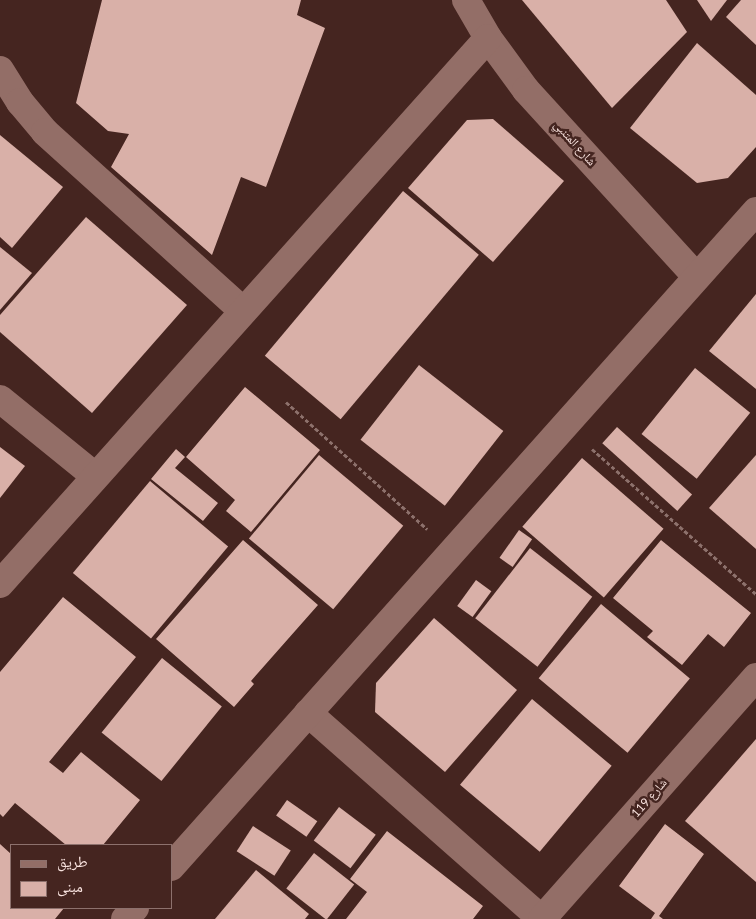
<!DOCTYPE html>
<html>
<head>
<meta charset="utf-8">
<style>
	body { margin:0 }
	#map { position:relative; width:756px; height:919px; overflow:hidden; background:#452520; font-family:Lato,"Noto Naskh Arabic",sans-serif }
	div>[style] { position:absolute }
	.building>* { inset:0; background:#d9b0a8; transform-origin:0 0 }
	.path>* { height:3px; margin-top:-1.5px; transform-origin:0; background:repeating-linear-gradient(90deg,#8d716c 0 4px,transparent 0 6.5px) }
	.minor>* { height:28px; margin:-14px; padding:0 14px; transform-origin:14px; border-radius:14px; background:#936e67 }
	span { translate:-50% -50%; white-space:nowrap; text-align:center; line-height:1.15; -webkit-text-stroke:5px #452520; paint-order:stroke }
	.street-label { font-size:12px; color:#fae4e0 }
	.legend { position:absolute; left:10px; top:844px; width:162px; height:65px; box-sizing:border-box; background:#452520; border:1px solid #8d716d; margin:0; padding:6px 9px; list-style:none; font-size:15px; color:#fae4e0 }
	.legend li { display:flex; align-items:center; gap:10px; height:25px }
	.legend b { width:25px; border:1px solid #8d716d }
</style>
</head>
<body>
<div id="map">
	<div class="building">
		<i style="clip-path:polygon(102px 0,301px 0,297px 15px,325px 28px,266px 187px,241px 177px,212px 255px,111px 167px,129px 134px,108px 131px,76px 103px)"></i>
		<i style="clip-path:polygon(522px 0,666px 0,687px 32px,612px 108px)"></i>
		<i style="clip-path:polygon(697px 0,727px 0,711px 21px)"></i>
		<i style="clip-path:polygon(741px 0,756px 0,756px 45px,726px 17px)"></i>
		<i style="clip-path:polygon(697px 43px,756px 95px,756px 147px,728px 178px,697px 183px,630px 128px)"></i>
		<i style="clip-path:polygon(493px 119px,564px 181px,493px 262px,408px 188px,467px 120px)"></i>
		<i style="clip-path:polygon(0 135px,63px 187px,12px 248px,0 237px)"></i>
		<i style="left:403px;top:191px;width:99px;height:215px;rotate:40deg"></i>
		<i style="clip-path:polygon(86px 217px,187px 305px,92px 413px,0 332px,0 315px)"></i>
		<i style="clip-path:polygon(0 247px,32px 273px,0 310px)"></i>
		<i style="clip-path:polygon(756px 294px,756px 389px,709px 351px)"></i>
		<i style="left:419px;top:365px;width:107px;height:95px;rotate:38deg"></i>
		<i style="left:695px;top:368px;width:71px;height:85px;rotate:39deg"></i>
		<i style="clip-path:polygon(245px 387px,320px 450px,251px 532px,226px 511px,235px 500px,186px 457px)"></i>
		<i style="left:617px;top:427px;width:101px;height:22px;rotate:42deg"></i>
		<i style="clip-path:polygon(0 447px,25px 466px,0 498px)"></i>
		<i style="clip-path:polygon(176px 449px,185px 457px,175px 468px,218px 503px,203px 521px,151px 479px)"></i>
		<i style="left:319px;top:455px;width:110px;height:109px;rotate:40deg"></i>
		<i style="clip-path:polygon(756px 455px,756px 549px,709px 508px)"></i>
		<i style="left:582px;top:458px;width:108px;height:91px;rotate:41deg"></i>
		<i style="left:150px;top:481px;width:102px;height:120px;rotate:40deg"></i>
		<i style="left:519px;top:530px;width:16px;height:34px;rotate:35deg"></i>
		<i style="clip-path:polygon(243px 540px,318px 605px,251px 681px,254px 684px,234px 707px,156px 639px)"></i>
		<i style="clip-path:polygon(661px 540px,751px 613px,724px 647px,708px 634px,682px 665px,647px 637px,653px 631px,613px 598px)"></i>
		<i style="left:530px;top:548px;width:79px;height:89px;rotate:38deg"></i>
		<i style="left:476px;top:580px;width:19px;height:32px;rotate:36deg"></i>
		<i style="clip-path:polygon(63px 597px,136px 657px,49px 762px,63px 773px,81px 752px,140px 800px,103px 845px,66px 845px,15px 803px,3px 817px,0 814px,0 672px)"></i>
		<i style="left:601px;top:604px;width:116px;height:97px;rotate:40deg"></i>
		<i style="clip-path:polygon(434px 618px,517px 690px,445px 772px,375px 712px,376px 683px)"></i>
		<i style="left:162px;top:658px;width:77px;height:96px;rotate:39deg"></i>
		<i style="left:532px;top:699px;width:104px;height:112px;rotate:40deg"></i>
		<i style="clip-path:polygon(756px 739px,756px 882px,685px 821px)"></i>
		<i style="left:287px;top:800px;width:37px;height:19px;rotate:35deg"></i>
		<i style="left:339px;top:807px;width:46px;height:42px;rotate:37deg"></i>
		<i style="clip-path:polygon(665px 824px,704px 854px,659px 916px,663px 919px,651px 919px,655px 913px,619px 886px)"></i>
		<i style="left:253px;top:826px;width:45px;height:30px;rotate:33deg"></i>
		<i style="clip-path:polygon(387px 831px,483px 906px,473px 919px,346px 919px,367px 892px,350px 879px)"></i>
		<i style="clip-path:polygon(0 844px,11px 854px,11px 908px,64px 908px,55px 919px,0 919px)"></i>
		<i style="left:314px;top:853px;width:51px;height:45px;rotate:38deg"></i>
		<i style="clip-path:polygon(256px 870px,309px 914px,305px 919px,215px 919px)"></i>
	</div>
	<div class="path">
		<i style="left:286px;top:402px;width:190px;rotate:42deg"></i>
		<i style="left:592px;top:449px;width:219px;rotate:41.5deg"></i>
	</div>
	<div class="minor">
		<i style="left:466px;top:0;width:44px;rotate:59.9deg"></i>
		<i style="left:488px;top:38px;width:64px;rotate:53.8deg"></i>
		<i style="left:526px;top:90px;width:253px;rotate:47.6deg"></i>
		<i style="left:0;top:70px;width:38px;rotate:58deg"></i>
		<i style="left:20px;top:102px;width:39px;rotate:50deg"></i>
		<i style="left:45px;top:132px;width:267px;rotate:42.1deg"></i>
		<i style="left:0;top:399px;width:122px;rotate:39deg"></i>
		<i style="left:0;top:584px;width:732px;rotate:-48.21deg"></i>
		<i style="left:308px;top:713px;width:312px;rotate:41.4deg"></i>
		<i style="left:171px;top:867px;width:879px;rotate:-48.27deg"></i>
		<i style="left:125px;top:919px;width:15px;rotate:-48deg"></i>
		<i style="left:542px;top:919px;width:323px;rotate:-48.5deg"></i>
	</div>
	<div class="street-label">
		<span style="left:575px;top:143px;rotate:48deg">شارع المتنبي</span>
		<span style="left:649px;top:798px;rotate:-49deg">شارع 119</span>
	</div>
	<ul class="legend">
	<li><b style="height:6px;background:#936e67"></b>طريق</li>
	<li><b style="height:14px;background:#d9b0a8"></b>مبنى</li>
	</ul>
</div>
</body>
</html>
